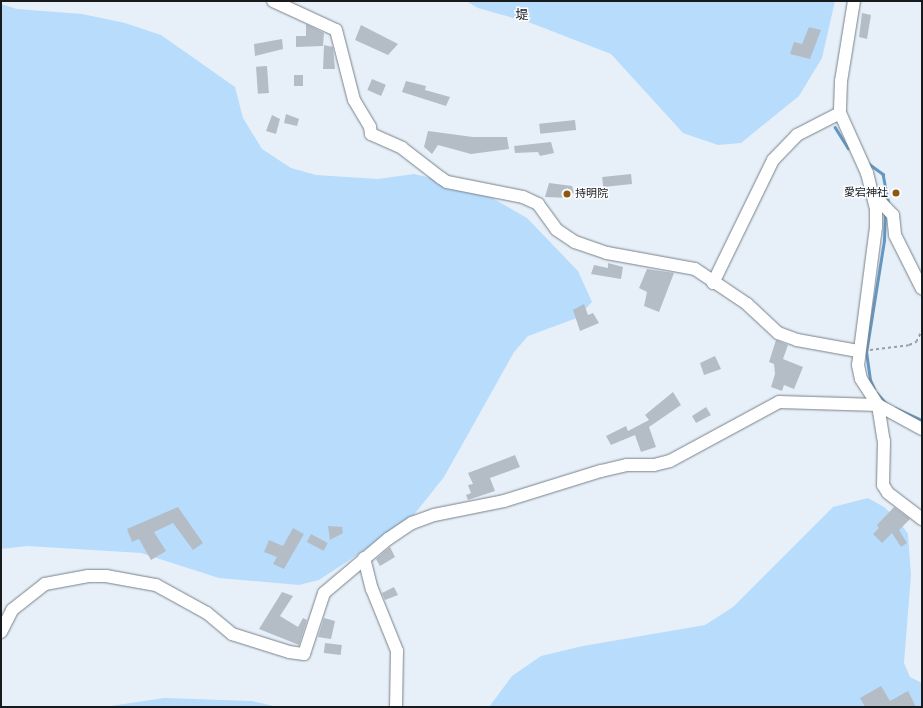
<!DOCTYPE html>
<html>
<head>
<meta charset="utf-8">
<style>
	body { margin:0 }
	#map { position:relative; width:923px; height:708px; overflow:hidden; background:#e7f0f9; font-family:"DejaVu Sans","Noto Sans JP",sans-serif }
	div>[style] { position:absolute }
	.green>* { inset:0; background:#b8dcfc }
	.stream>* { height:2.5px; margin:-1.25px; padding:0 1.25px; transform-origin:1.25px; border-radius:1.25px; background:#6497c2 }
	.building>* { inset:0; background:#b4bdc5; transform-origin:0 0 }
	.path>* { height:1.5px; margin-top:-0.75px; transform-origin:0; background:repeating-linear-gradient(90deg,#979ea5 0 3px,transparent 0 6px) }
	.roads { filter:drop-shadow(0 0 1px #798189) drop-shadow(0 0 1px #798189) }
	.minor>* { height:12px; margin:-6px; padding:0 6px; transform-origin:6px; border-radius:6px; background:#fff }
	.dots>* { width:11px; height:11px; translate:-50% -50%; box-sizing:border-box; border:2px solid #fbfcfe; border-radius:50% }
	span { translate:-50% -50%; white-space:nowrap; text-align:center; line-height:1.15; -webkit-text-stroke:3px #fbfcfe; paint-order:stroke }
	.poi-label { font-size:11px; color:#171b1e }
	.right { translate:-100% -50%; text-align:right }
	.left { translate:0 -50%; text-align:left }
	.quarter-label { font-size:13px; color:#171b1e }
	.frame { position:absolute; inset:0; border:2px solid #171b1e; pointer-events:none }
</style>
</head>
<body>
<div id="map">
	<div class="green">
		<i style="clip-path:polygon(466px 1px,835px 1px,822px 58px,799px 96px,741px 143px,718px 145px,683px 133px,611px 54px,531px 23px,478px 8px)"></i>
		<i style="clip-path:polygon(1px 4px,17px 9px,82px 14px,125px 23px,161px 35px,235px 87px,243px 118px,262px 149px,291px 168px,316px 175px,378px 179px,414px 174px,477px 189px,527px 218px,578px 271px,592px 302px,577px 318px,528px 336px,514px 352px,444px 477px,409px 521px,319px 580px,299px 585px,219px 578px,141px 553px,27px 546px,1px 549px)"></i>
		<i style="clip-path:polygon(868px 498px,884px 507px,899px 521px,908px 534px,911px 575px,904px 663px,910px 677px,922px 683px,922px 707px,489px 707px,512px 676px,541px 656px,583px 646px,705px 625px,733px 607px,833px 507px)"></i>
		<i style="clip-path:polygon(164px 698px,252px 701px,278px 707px,104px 707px)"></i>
	</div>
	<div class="stream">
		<i style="left:835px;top:127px;width:25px;rotate:58deg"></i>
		<i style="left:868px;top:163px;width:19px;rotate:36deg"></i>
		<i style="left:883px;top:174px;width:32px;rotate:79deg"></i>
		<i style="left:874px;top:389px;width:10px;rotate:-114deg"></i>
		<i style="left:870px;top:380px;width:27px;rotate:-98deg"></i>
		<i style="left:866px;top:353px;width:114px;rotate:-80.9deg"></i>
		<i style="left:884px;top:240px;width:27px;rotate:-88deg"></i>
		<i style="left:877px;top:393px;width:15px;rotate:48deg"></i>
		<i style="left:895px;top:408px;width:30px;rotate:24deg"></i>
	</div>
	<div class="building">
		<i style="clip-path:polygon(862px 13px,871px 15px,867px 39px,859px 37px)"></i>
		<i style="clip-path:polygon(306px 24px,324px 33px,323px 46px,296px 47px,296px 36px,306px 36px)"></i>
		<i style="clip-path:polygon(361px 25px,398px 44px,388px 55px,355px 40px)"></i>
		<i style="clip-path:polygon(809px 27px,821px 30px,810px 59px,790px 54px,794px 42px,802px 44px)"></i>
		<i style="clip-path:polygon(282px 39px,283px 49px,255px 56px,254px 44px)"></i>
		<i style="clip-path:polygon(324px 45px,333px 47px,335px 69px,323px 69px)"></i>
		<i style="left:267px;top:66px;width:27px;height:11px;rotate:86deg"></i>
		<i style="left:294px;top:75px;width:9px;height:11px"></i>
		<i style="left:372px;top:79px;width:15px;height:12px;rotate:23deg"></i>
		<i style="clip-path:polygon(406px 81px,426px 86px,425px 90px,450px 97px,446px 106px,402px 92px)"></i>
		<i style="clip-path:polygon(286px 114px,299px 119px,297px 126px,284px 123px)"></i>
		<i style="clip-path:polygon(272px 115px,280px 119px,276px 134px,266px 131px)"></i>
		<i style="left:575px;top:120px;width:10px;height:36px;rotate:84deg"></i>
		<i style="clip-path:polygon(428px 131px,473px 137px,507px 137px,509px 149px,471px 154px,438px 145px,432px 154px,424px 147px)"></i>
		<i style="clip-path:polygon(551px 142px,554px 153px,540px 156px,538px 152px,515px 153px,514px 146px)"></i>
		<i style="left:631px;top:174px;width:10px;height:29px;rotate:84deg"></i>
		<i style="clip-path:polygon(549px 183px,572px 186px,574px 193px,570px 194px,570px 198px,545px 197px)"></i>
		<i style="clip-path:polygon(608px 263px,623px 267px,621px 279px,591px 274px,594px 265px,608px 268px)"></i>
		<i style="clip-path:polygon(647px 269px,674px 273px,659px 312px,644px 306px,647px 292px,639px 288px)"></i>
		<i style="clip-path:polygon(584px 304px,588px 315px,593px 313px,599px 323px,580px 331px,573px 310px)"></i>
		<i style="clip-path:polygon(776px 340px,788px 345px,783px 359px,803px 367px,794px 389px,784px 385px,782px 391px,771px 387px,775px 374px,774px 364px,769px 362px)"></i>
		<i style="clip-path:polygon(715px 356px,721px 369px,704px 375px,700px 363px)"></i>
		<i style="clip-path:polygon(673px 392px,681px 405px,649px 427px,656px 447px,641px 452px,635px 435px,611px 445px,606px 436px,626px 426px,628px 431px,649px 420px,645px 415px)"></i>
		<i style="clip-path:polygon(706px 407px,711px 415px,696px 423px,692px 416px)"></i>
		<i style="clip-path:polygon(515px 455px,520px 467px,490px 478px,495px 491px,468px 500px,466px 495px,471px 493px,468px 485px,473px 484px,468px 473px)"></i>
		<i style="clip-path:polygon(178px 507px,203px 543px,193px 550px,173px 523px,154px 532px,166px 551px,151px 560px,139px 539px,132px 542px,127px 529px)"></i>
		<i style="clip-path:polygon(894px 507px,910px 519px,899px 530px,907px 543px,901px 547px,892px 533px,882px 543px,873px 534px,879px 528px,877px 525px)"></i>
		<i style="clip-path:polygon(328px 526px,342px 527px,343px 533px,330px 540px)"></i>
		<i style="clip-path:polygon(293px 528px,304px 534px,284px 569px,273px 564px,277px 557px,264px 552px,269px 540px,283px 546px)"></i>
		<i style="left:311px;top:534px;width:19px;height:9px;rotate:28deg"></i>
		<i style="clip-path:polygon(390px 547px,395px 557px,380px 566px,376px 559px)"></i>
		<i style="clip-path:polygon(394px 587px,398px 595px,385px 600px,382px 593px)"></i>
		<i style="clip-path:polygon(282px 592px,293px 596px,280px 616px,298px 627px,303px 618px,307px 620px,299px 645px,259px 629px)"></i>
		<i style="clip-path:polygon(324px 618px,335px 621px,331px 639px,318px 637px)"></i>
		<i style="left:325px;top:643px;width:17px;height:10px;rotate:7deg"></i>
		<i style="clip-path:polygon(881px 686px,890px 701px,908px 691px,916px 707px,865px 707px,860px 698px)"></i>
	</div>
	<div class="path">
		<i style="left:870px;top:350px;width:39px;rotate:-7deg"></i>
		<i style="left:909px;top:345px;width:8px;rotate:-23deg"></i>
		<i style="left:916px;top:342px;width:13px;rotate:-63deg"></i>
	</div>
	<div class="roads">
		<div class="minor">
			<i style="left:273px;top:1px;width:69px;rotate:24.7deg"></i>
			<i style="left:336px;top:30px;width:72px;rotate:75.6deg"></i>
			<i style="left:354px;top:100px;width:31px;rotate:59deg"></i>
			<i style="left:370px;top:127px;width:7px;rotate:82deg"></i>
			<i style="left:371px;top:134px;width:34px;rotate:24deg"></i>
			<i style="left:402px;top:148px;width:49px;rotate:37.6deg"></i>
			<i style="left:441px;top:178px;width:7px;rotate:34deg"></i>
			<i style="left:447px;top:182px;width:77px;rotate:11.2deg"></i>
			<i style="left:523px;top:197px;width:17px;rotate:25deg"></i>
			<i style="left:538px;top:204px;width:32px;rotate:54deg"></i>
			<i style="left:557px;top:230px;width:22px;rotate:34deg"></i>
			<i style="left:575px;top:242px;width:34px;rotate:19deg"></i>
			<i style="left:607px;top:253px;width:89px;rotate:10.3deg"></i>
			<i style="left:695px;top:269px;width:63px;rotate:33.9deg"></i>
			<i style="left:747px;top:304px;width:42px;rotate:43.1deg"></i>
			<i style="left:778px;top:333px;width:20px;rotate:20deg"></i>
			<i style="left:797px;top:340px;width:62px;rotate:10.2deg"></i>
			<i style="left:854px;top:1px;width:81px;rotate:99.2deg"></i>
			<i style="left:841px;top:81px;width:32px;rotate:92deg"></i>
			<i style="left:840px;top:113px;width:66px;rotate:65.8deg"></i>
			<i style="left:867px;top:173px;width:37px;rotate:76deg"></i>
			<i style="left:876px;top:209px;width:18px;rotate:90deg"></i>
			<i style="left:876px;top:227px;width:139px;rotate:97.4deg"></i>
			<i style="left:858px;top:365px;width:14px;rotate:78deg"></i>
			<i style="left:861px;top:379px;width:31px;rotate:57deg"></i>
			<i style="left:878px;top:405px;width:50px;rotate:28.6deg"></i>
			<i style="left:875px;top:196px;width:26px;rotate:47deg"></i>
			<i style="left:893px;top:215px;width:20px;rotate:84deg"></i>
			<i style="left:895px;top:235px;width:60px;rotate:63.4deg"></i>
			<i style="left:713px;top:283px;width:137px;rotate:-64deg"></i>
			<i style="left:773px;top:160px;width:35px;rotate:-46deg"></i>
			<i style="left:797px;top:135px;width:48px;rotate:-27.1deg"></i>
			<i style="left:364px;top:558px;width:32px;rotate:76deg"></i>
			<i style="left:372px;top:589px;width:67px;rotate:68deg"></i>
			<i style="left:397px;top:651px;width:56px;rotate:91deg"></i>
			<i style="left:1px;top:632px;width:25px;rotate:-63deg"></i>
			<i style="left:12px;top:610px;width:42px;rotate:-38.2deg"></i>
			<i style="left:45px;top:584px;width:44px;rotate:-10.5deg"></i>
			<i style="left:88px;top:576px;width:18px"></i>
			<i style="left:106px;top:576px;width:51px;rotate:10.2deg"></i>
			<i style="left:156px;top:585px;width:58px;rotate:28.8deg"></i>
			<i style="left:207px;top:613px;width:33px;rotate:40deg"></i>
			<i style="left:232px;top:634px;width:60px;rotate:17.5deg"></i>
			<i style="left:289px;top:652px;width:15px;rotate:8deg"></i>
			<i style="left:304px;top:654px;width:64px;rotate:-71.8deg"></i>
			<i style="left:324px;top:593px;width:84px;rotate:-40.2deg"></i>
			<i style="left:388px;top:539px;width:29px;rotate:-34deg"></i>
			<i style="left:412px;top:523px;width:23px;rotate:-20deg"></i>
			<i style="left:434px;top:515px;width:71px;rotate:-11.3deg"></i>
			<i style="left:504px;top:501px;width:102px;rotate:-17.2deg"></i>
			<i style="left:601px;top:471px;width:27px;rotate:-13deg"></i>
			<i style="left:627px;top:465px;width:27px"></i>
			<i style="left:654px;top:465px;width:16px;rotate:-14deg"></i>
			<i style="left:670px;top:461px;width:124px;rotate:-28.4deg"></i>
			<i style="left:779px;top:402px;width:99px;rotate:1.7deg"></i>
			<i style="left:878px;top:405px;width:36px;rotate:81deg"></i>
			<i style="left:884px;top:441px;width:44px;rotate:91.3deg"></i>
			<i style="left:883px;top:485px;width:9px;rotate:58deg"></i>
			<i style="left:888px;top:493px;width:43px;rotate:37.4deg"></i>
		</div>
	</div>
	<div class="dots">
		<i style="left:896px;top:193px;background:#8f560f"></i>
		<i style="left:567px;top:194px;background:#8f560f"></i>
	</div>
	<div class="poi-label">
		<span class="right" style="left:888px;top:193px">愛宕神社</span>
		<span class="left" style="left:575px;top:194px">持明院</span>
	</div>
	<div class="quarter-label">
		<span style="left:522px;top:15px">堤</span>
	</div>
	<div class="frame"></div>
</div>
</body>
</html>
